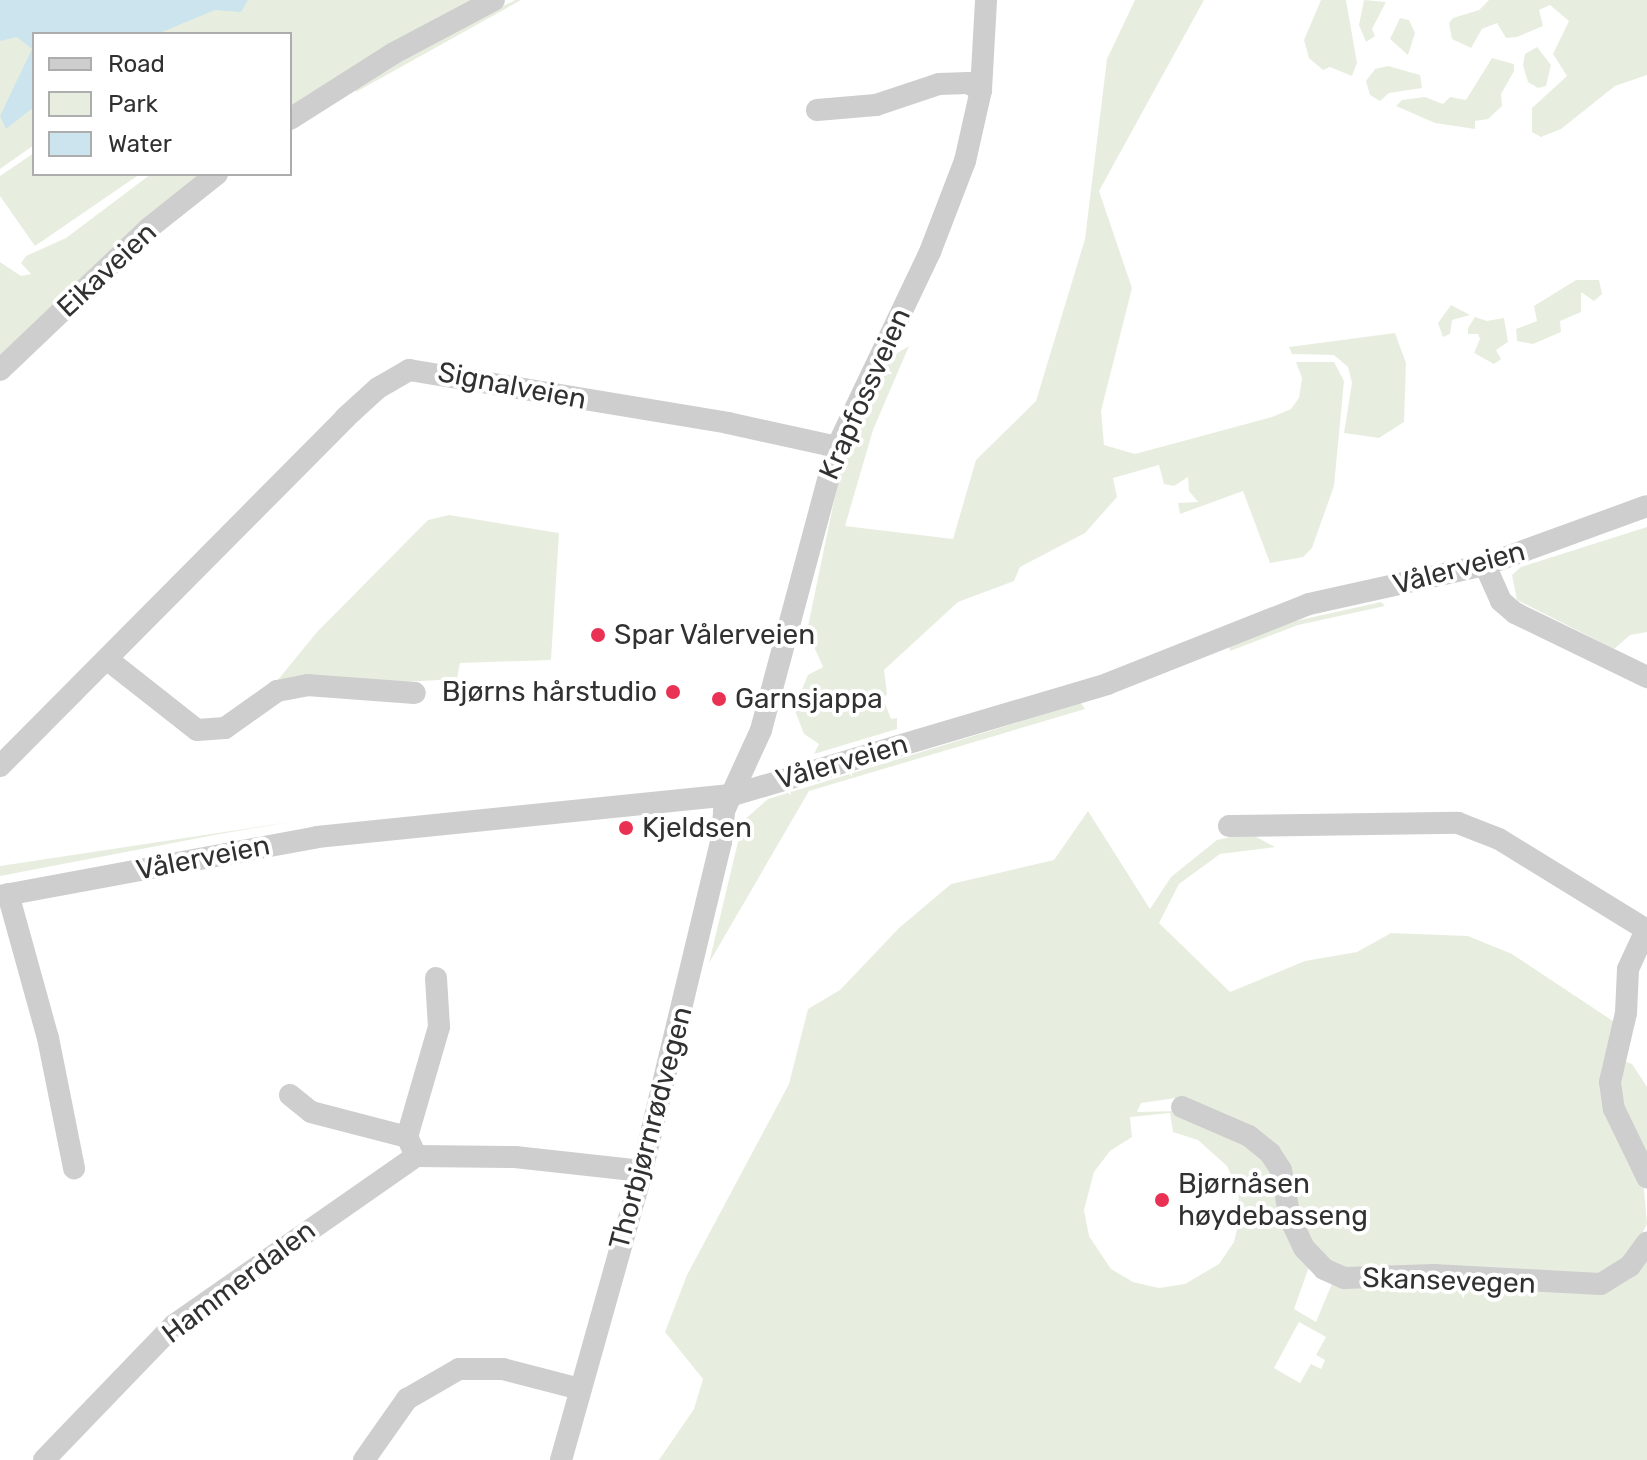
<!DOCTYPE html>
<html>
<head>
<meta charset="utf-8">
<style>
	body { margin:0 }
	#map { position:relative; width:1647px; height:1460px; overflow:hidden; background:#fff; font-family:Rubik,sans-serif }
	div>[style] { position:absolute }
	.green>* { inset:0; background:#e8eedf }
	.water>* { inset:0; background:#cbe4ed }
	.minor>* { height:22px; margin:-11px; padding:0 11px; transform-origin:11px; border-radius:11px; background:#cecece }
	.dots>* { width:22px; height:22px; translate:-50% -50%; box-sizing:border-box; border:4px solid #fff; border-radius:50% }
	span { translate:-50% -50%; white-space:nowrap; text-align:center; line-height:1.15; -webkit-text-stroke:8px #fff; paint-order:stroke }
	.street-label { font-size:28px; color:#313131 }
	.poi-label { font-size:28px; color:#313131 }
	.left { translate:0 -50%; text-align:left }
	.right { translate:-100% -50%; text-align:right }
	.legend { position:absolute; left:32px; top:32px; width:260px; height:144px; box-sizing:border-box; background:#fff; border:2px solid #adadad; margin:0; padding:10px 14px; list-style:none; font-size:24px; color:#313131 }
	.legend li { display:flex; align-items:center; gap:16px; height:40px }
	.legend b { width:40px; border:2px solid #adadad }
</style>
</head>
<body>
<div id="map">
	<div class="green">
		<i style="clip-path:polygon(0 0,476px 0,290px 108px,290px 34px,34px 34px,34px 145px,0 169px)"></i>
		<i style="clip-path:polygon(515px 0,521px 0,356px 92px,353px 84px)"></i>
		<i style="clip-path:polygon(1135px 0,1204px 0,1099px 191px,1132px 288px,1101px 411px,1104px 445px,1135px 454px,1272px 417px,1291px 409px,1299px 398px,1302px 378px,1296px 362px,1334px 362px,1344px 381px,1334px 486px,1312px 548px,1303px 557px,1270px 563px,1243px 491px,1180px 514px,1178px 503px,1198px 502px,1189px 491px,1188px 477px,1174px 486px,1164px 484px,1159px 465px,1113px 478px,1117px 497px,1085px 533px,1020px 567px,1014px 581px,958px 602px,884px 670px,887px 694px,883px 698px,891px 719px,897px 718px,897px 729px,814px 754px,819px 744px,804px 734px,794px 708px,808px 675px,823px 667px,807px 631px,842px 462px,891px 357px,909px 346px,873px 430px,845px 526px,953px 539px,976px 460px,1036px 401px,1085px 239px,1107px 59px)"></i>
		<i style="clip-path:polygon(1321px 0,1346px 0,1357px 63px,1352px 76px,1330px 67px,1323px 70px,1309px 58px,1304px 40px)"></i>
		<i style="clip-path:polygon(1364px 0,1386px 2px,1372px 29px,1375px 36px,1366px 42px,1359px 25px)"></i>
		<i style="clip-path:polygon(1489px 0,1647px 0,1647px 75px,1615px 86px,1561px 129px,1541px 137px,1532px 132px,1532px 108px,1567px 76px,1553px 54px,1569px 21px,1550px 5px,1539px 10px,1543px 26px,1517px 37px,1506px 38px,1497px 23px,1482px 29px,1471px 48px,1452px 39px,1449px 23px,1453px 18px,1479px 10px)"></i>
		<i style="clip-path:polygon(1400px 18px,1409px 20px,1415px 33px,1408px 55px,1390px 39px)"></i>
		<i style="clip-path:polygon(1537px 47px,1551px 65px,1546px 86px,1538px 88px,1528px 82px,1523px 65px,1525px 54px)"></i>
		<i style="clip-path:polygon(1492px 58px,1514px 64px,1514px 71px,1501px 94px,1502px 106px,1488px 119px,1475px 121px,1475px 129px,1435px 123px,1396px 106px,1402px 100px,1425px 97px,1443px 104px,1450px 97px,1466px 100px)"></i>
		<i style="clip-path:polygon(1388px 66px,1420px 75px,1422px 88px,1389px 93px,1380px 101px,1370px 95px,1366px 81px,1375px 69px)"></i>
		<i style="clip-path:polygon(34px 153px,34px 174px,140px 174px,35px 246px,0 196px,0 176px)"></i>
		<i style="clip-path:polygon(151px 174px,201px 174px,0 357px,0 262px,21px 276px,31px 274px,21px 263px,26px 256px,66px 238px)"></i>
		<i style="clip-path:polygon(1576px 280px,1599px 280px,1602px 294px,1594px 301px,1581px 292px,1581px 312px,1560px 321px,1561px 332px,1533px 344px,1517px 341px,1516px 329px,1537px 321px,1534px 306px)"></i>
		<i style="clip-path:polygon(1451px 305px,1470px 315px,1452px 320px,1450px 334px,1443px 337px,1438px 323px)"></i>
		<i style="clip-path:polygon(1475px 317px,1487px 321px,1504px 318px,1508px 342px,1496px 350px,1501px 359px,1494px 364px,1474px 353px,1480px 339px,1478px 334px,1468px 334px,1468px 328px)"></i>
		<i style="clip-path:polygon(1395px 333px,1406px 363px,1404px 422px,1379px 438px,1344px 433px,1352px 383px,1348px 367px,1334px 355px,1292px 354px,1289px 347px)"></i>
		<i style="clip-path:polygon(449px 515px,559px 533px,551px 660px,460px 663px,457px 679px,385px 683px,296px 676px,277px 681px,317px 632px,428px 520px)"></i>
		<i style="clip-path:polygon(1647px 527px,1647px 632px,1630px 635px,1614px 649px,1517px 600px,1512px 575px,1521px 567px)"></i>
		<i style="clip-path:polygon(1381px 602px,1385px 606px,1298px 625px,1230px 651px,1229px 646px,1282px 624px)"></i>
		<i style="clip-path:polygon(1081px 703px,1085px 709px,809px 791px,709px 963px,743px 821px,768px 799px)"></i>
		<i style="clip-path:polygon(evenodd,1088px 811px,1150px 909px,1171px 877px,1217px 840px,1249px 833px,1275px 847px,1220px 854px,1179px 884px,1159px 923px,1230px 992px,1305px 961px,1357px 952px,1391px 933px,1468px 936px,1512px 954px,1619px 1025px,1605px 1087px,1608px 1107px,1643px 1177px,1647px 1224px,1629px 1260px,1593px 1280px,1435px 1269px,1339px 1271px,1316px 1256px,1301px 1234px,1286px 1169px,1262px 1138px,1176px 1098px,1141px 1103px,1137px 1112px,1178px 1111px,1247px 1142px,1270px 1160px,1291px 1230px,1310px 1264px,1294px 1309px,1316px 1322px,1333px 1281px,1466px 1281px,1593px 1291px,1615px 1283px,1647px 1253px,1647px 1460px,659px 1460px,694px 1409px,703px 1379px,665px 1332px,687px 1275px,789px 1084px,808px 1009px,840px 990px,899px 928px,951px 884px,1054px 860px,1088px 811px,1170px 1113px,1173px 1132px,1198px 1140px,1227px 1166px,1238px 1190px,1240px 1216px,1234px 1242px,1219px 1264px,1185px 1284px,1159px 1288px,1133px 1282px,1111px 1269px,1089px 1236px,1084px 1210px,1094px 1172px,1110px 1151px,1132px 1137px,1130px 1117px,1170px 1113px,1088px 811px,1299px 1322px,1326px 1337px,1316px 1355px,1325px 1360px,1321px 1369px,1311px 1364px,1300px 1383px,1274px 1368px,1299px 1322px)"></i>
		<i style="clip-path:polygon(290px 822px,220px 834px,0 876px,0 866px)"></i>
		<i style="clip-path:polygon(1619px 1059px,1632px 1064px,1647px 1087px,1647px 1159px,1622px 1115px)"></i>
	</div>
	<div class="water">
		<i style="clip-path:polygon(0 0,248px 0,241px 12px,215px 10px,157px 34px,34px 34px,34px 107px,6px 129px,0 116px,32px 49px,17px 37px,0 41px)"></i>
	</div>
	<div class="minor">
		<i style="left:817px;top:110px;width:59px;rotate:-4.8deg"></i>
		<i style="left:876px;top:105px;width:66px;rotate:-18.4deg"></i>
		<i style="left:939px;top:84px;width:29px;rotate:-2deg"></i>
		<i style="left:968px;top:83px;width:15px;rotate:28deg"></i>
		<i style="left:290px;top:119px;width:123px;rotate:-32.4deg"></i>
		<i style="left:394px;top:53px;width:113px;rotate:-27.9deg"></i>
		<i style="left:0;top:370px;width:206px;rotate:-43.6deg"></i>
		<i style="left:149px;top:228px;width:87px;rotate:-38.5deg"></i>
		<i style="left:1485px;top:565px;width:39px;rotate:66deg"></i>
		<i style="left:1501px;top:601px;width:18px;rotate:41deg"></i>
		<i style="left:1515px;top:613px;width:147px;rotate:25.9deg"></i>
		<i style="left:108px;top:660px;width:113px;rotate:38.2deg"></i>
		<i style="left:197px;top:730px;width:28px;rotate:-4deg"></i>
		<i style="left:225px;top:728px;width:64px;rotate:-35.4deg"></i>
		<i style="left:277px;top:691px;width:31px;rotate:-11deg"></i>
		<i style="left:307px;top:685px;width:108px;rotate:4.2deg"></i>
		<i style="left:0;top:766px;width:490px;rotate:-45.2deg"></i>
		<i style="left:345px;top:418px;width:45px;rotate:-42.3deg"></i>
		<i style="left:378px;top:388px;width:36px;rotate:-30deg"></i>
		<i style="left:409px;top:370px;width:323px;rotate:9.4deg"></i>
		<i style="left:728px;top:423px;width:112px;rotate:12.4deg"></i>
		<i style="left:1229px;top:826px;width:229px;rotate:-0.8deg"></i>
		<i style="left:1458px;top:823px;width:44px;rotate:21.3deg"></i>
		<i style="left:1499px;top:839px;width:174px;rotate:31.6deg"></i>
		<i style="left:8px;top:894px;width:149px;rotate:74.5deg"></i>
		<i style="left:48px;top:1038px;width:133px;rotate:78.7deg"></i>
		<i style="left:0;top:896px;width:322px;rotate:-10.5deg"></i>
		<i style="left:317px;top:837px;width:418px;rotate:-5.8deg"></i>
		<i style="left:733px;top:795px;width:390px;rotate:-16.5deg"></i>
		<i style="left:1107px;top:684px;width:217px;rotate:-21.6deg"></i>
		<i style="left:1309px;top:604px;width:180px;rotate:-12.5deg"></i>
		<i style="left:1485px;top:565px;width:172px;rotate:-20deg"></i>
		<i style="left:1646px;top:930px;width:43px;rotate:114.8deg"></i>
		<i style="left:1628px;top:969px;width:44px;rotate:92.6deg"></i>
		<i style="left:1626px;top:1013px;width:71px;rotate:103.1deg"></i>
		<i style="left:1610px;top:1082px;width:27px;rotate:82deg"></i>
		<i style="left:1614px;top:1109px;width:76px;rotate:64.1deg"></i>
		<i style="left:290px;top:1095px;width:27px;rotate:39deg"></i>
		<i style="left:311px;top:1112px;width:99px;rotate:14.6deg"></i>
		<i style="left:1182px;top:1107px;width:73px;rotate:23.4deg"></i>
		<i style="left:1249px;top:1136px;width:27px;rotate:39deg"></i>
		<i style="left:1270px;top:1153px;width:20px;rotate:57deg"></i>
		<i style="left:1281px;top:1170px;width:49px;rotate:79.4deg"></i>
		<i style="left:1290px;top:1218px;width:33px;rotate:65deg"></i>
		<i style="left:1304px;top:1248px;width:29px;rotate:46deg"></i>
		<i style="left:1324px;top:1269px;width:22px;rotate:24deg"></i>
		<i style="left:1344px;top:1278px;width:90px;rotate:-1.9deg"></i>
		<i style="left:1434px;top:1275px;width:167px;rotate:3.1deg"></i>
		<i style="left:1601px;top:1284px;width:34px;rotate:-32deg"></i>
		<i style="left:1630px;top:1266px;width:29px;rotate:-54deg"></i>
		<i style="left:416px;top:1156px;width:21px;rotate:-115deg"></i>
		<i style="left:407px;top:1137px;width:115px;rotate:-73.8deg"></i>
		<i style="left:439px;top:1027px;width:49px;rotate:-93.5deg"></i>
		<i style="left:44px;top:1460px;width:187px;rotate:-46.1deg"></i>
		<i style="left:174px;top:1325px;width:295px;rotate:-34.9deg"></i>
		<i style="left:416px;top:1156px;width:99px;rotate:0.6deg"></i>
		<i style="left:515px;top:1157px;width:128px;rotate:6.3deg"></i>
		<i style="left:364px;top:1460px;width:75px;rotate:-54.8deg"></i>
		<i style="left:407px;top:1399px;width:60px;rotate:-30deg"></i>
		<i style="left:459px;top:1369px;width:44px"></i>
		<i style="left:503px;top:1369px;width:80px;rotate:14.6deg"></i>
		<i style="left:561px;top:1460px;width:300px;rotate:-74.3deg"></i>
		<i style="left:642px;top:1171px;width:338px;rotate:-76.5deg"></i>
		<i style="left:721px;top:842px;width:31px;rotate:-84deg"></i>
		<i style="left:724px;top:811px;width:89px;rotate:-65.4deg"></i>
		<i style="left:761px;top:730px;width:293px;rotate:-75deg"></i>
		<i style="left:837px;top:447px;width:216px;rotate:-64.5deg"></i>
		<i style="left:930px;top:252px;width:97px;rotate:-69deg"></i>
		<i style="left:965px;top:161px;width:73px;rotate:-77.3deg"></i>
		<i style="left:981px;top:90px;width:90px;rotate:-86.8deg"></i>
	</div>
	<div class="dots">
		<i style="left:598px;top:635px;background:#e93153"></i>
		<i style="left:673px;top:692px;background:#e93153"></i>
		<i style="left:719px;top:699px;background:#e93153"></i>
		<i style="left:626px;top:828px;background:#e93153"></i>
		<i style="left:1162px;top:1200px;background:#e93153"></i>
	</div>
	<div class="street-label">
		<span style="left:107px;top:270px;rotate:-43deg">Eikaveien</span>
		<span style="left:512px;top:386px;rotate:11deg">Signalveien</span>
		<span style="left:865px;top:394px;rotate:-66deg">Krapfossveien</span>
		<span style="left:1459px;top:568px;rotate:-15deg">Vålerveien</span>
		<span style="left:842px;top:762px;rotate:-16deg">Vålerveien</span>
		<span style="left:203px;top:858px;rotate:-11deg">Vålerveien</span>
		<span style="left:651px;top:1128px;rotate:-75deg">Thorbjørnrødvegen</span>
		<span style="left:1449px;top:1281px;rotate:2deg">Skansevegen</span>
		<span style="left:239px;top:1282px;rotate:-37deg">Hammerdalen</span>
	</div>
	<div class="poi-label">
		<span class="left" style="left:614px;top:635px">Spar Vålerveien</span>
		<span class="right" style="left:657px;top:692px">Bjørns hårstudio</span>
		<span class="left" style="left:735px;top:699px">Garnsjappa</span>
		<span class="left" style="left:642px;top:828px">Kjeldsen</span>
		<span class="left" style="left:1178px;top:1200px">Bjørnåsen<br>høydebasseng</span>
	</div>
	<ul class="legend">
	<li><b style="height:10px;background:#cecece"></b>Road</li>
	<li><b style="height:22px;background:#e8eedf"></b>Park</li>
	<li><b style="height:22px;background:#cbe4ed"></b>Water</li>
	</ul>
</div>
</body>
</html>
